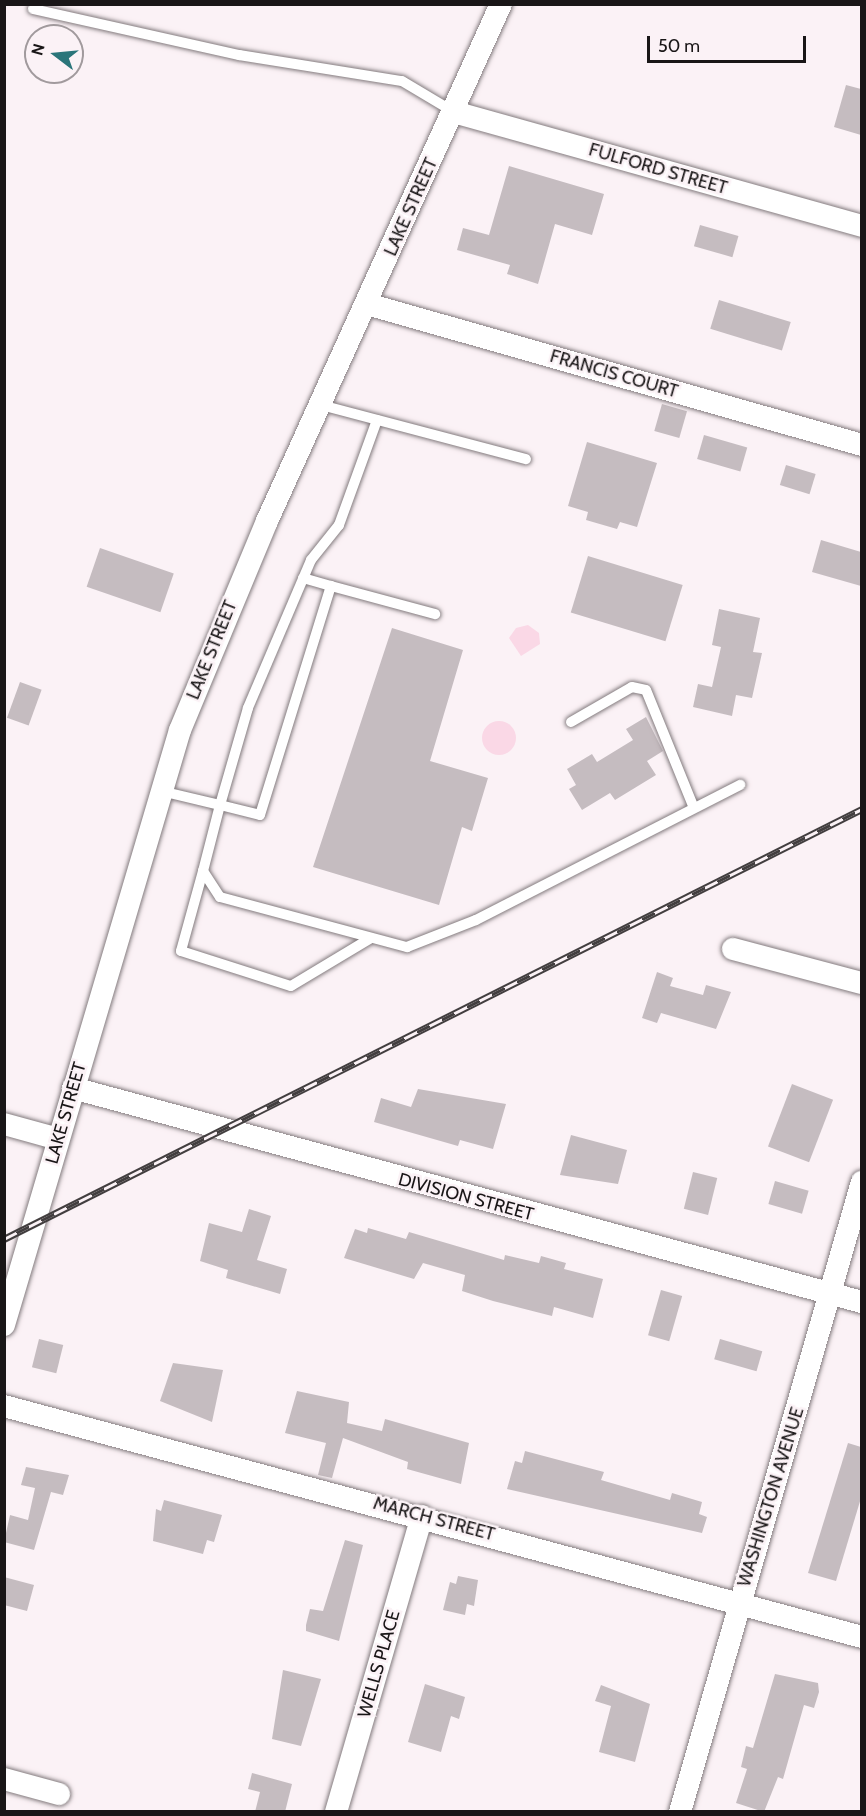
<!DOCTYPE html>
<html>
<head>
<meta charset="utf-8">
<style>
	body { margin:0 }
	#map { position:relative; width:866px; height:1816px; overflow:hidden; background:#fbf2f6; font-family:Cabin,sans-serif }
	div>[style] { position:absolute }
	.green>* { inset:0; background:#fad8e6 }
	.round { border-radius:50% }
	.building>* { inset:0; background:#c5bcc0; transform-origin:0 0 }
	.roads { filter:drop-shadow(0 0 2px #837b7e) drop-shadow(0 0 2px #837b7e) }
	.service>* { height:10px; margin:-5px; padding:0 5px; transform-origin:5px; border-radius:5px; background:#fff }
	.minor>* { height:22px; margin:-11px; padding:0 11px; transform-origin:11px; border-radius:11px; background:#fff }
	.rail>* { height:7px; margin-top:-3.5px; transform-origin:0; background:repeating-linear-gradient(90deg,#fbf2f6 0 14px,#423e3f 0 28px); box-sizing:border-box; border-block:2px solid #423e3f }
	span { translate:-50% -50%; white-space:nowrap; text-align:center; line-height:1.15; -webkit-text-stroke:5px #fbf2f6; paint-order:stroke }
	.street-label { font-size:18px; color:#191617 }
	.frame { position:absolute; inset:0; border:6px solid #191617; pointer-events:none }
	.north { position:absolute; left:24px; top:24px; width:60px; height:60px; box-sizing:border-box; background:#fbf2f6; border:2px solid #a19a9d; border-radius:50%; rotate:286deg; font-size:16px; font-weight:700; line-height:24px; text-align:center; color:#191617 }
	.north::after { content:''; display:block; margin:auto; width:21px; height:27px; background:#2b757a; clip-path:polygon(50% 0,100% 100%,50% 72%,0 100%) }
	.scale { position:absolute; left:647px; top:36px; width:159px; height:27px; box-sizing:border-box; border:3px solid #191617; border-top:0; padding-left:8px; font-size:18px; line-height:21px; white-space:nowrap; color:#191617; -webkit-text-stroke:4px #fbf2f6; paint-order:stroke }
</style>
</head>
<body>
<div id="map">
	<div class="green">
		<i style="clip-path:polygon(528px 625px,539px 633px,540px 644px,521px 656px,509px 638px,516px 628px)"></i>
		<i class="round" style="left:482px;top:721px;width:34px;height:34px"></i>
	</div>
	<div class="building">
		<i style="clip-path:polygon(846px 85px,861px 89px,861px 135px,834px 127px)"></i>
		<i style="clip-path:polygon(509px 166px,604px 194px,592px 235px,555px 224px,538px 284px,507px 274px,510px 265px,457px 250px,463px 228px,489px 235px)"></i>
		<i style="left:700px;top:225px;width:40px;height:22px;rotate:16deg"></i>
		<i style="left:719px;top:300px;width:75px;height:30px;rotate:17deg"></i>
		<i style="left:662px;top:404px;width:26px;height:28px;rotate:16deg"></i>
		<i style="left:704px;top:435px;width:45px;height:25px;rotate:16deg"></i>
		<i style="clip-path:polygon(587px 442px,657px 463px,637px 527px,620px 522px,617px 529px,586px 520px,588px 512px,568px 506px)"></i>
		<i style="left:786px;top:465px;width:31px;height:21px;rotate:17deg"></i>
		<i style="clip-path:polygon(821px 540px,861px 552px,861px 586px,812px 572px)"></i>
		<i style="left:100px;top:548px;width:78px;height:41px;rotate:19deg"></i>
		<i style="left:588px;top:556px;width:99px;height:59px;rotate:17deg"></i>
		<i style="clip-path:polygon(719px 609px,760px 618px,753px 652px,762px 653px,752px 698px,736px 695px,732px 716px,693px 707px,698px 684px,712px 687px,721px 647px,712px 645px)"></i>
		<i style="clip-path:polygon(392px 628px,463px 650px,430px 761px,488px 778px,472px 831px,462px 827px,439px 905px,313px 867px)"></i>
		<i style="left:20px;top:682px;width:23px;height:38px;rotate:20deg"></i>
		<i style="clip-path:polygon(646px 717px,663px 751px,647px 761px,656px 775px,615px 800px,610px 793px,582px 810px,569px 789px,576px 785px,567px 769px,592px 754px,597px 762px,633px 740px,626px 729px)"></i>
		<i style="clip-path:polygon(657px 972px,673px 978px,670px 986px,703px 995px,706px 985px,731px 992px,716px 1029px,661px 1013px,657px 1023px,642px 1018px)"></i>
		<i style="left:792px;top:1084px;width:44px;height:67px;rotate:21deg"></i>
		<i style="clip-path:polygon(418px 1089px,506px 1104px,493px 1149px,460px 1140px,458px 1146px,374px 1122px,381px 1098px,411px 1107px)"></i>
		<i style="clip-path:polygon(571px 1135px,627px 1150px,618px 1184px,560px 1175px)"></i>
		<i style="left:693px;top:1172px;width:25px;height:38px;rotate:14deg"></i>
		<i style="left:775px;top:1181px;width:35px;height:24px;rotate:16deg"></i>
		<i style="clip-path:polygon(249px 1209px,271px 1216px,257px 1260px,287px 1269px,280px 1294px,226px 1278px,228px 1270px,200px 1261px,209px 1223px,242px 1232px)"></i>
		<i style="clip-path:polygon(368px 1228px,406px 1239px,409px 1232px,504px 1260px,505px 1255px,539px 1263px,541px 1256px,566px 1263px,564px 1269px,603px 1279px,593px 1318px,554px 1307px,552px 1316px,493px 1301px,462px 1291px,465px 1275px,423px 1263px,414px 1279px,344px 1258px,355px 1229px,367px 1233px)"></i>
		<i style="left:661px;top:1290px;width:22px;height:47px;rotate:16deg"></i>
		<i style="left:39px;top:1339px;width:25px;height:29px;rotate:14deg"></i>
		<i style="left:720px;top:1339px;width:44px;height:21px;rotate:16deg"></i>
		<i style="clip-path:polygon(173px 1363px,223px 1370px,212px 1422px,160px 1401px)"></i>
		<i style="clip-path:polygon(297px 1391px,349px 1402px,347px 1423px,382px 1431px,385px 1419px,469px 1443px,461px 1484px,407px 1469px,408px 1462px,343px 1438px,332px 1478px,318px 1475px,326px 1443px,285px 1433px)"></i>
		<i style="clip-path:polygon(848px 1443px,861px 1447px,861px 1498px,836px 1581px,808px 1573px)"></i>
		<i style="clip-path:polygon(525px 1451px,604px 1472px,601px 1480px,670px 1500px,672px 1493px,702px 1502px,699px 1514px,707px 1517px,702px 1533px,507px 1489px,515px 1461px,522px 1463px)"></i>
		<i style="clip-path:polygon(26px 1467px,69px 1475px,63px 1495px,51px 1492px,34px 1550px,4px 1542px,10px 1515px,28px 1520px,35px 1488px,21px 1485px)"></i>
		<i style="clip-path:polygon(164px 1500px,222px 1515px,214px 1542px,207px 1540px,203px 1554px,153px 1541px,156px 1509px,161px 1511px)"></i>
		<i style="clip-path:polygon(345px 1540px,363px 1545px,339px 1641px,306px 1631px,306px 1625px,310px 1609px,323px 1611px)"></i>
		<i style="clip-path:polygon(458px 1576px,478px 1580px,474px 1606px,467px 1604px,465px 1615px,443px 1610px,450px 1582px,456px 1584px)"></i>
		<i style="clip-path:polygon(4px 1577px,34px 1585px,27px 1611px,4px 1605px)"></i>
		<i style="clip-path:polygon(283px 1670px,321px 1679px,301px 1746px,272px 1739px)"></i>
		<i style="clip-path:polygon(775px 1674px,818px 1683px,819px 1692px,814px 1708px,804px 1705px,783px 1779px,778px 1777px,764px 1812px,736px 1803px,747px 1769px,741px 1767px,746px 1746px,753px 1748px)"></i>
		<i style="clip-path:polygon(425px 1684px,465px 1697px,459px 1719px,451px 1716px,441px 1752px,408px 1742px)"></i>
		<i style="clip-path:polygon(601px 1685px,650px 1704px,635px 1762px,599px 1752px,611px 1706px,595px 1701px)"></i>
		<i style="clip-path:polygon(252px 1773px,292px 1784px,285px 1812px,255px 1812px,260px 1792px,248px 1789px)"></i>
	</div>
	<div class="roads">
		<div class="service">
			<i style="left:33px;top:9px;width:211px;rotate:12.6deg"></i>
			<i style="left:239px;top:55px;width:165px;rotate:9.1deg"></i>
			<i style="left:402px;top:81px;width:61px;rotate:30.8deg"></i>
			<i style="left:321px;top:405px;width:212px;rotate:14.8deg"></i>
			<i style="left:377px;top:420px;width:112px;rotate:109.9deg"></i>
			<i style="left:339px;top:525px;width:45px;rotate:128.7deg"></i>
			<i style="left:311px;top:560px;width:161px;rotate:113.1deg"></i>
			<i style="left:248px;top:708px;width:101px;rotate:106.1deg"></i>
			<i style="left:220px;top:805px;width:41px;rotate:14deg"></i>
			<i style="left:260px;top:815px;width:240px;rotate:-72.8deg"></i>
			<i style="left:331px;top:586px;width:108px;rotate:15.1deg"></i>
			<i style="left:303px;top:578px;width:29px;rotate:16deg"></i>
			<i style="left:571px;top:722px;width:70px;rotate:-29.8deg"></i>
			<i style="left:632px;top:687px;width:14px;rotate:12deg"></i>
			<i style="left:646px;top:690px;width:127px;rotate:67.9deg"></i>
			<i style="left:161px;top:791px;width:61px;rotate:13.3deg"></i>
			<i style="left:220px;top:805px;width:68px;rotate:104.4deg"></i>
			<i style="left:203px;top:871px;width:31px;rotate:57deg"></i>
			<i style="left:220px;top:897px;width:194px;rotate:15deg"></i>
			<i style="left:407px;top:947px;width:74px;rotate:-21.4deg"></i>
			<i style="left:476px;top:920px;width:297px;rotate:-27.1deg"></i>
			<i style="left:203px;top:871px;width:83px;rotate:105.4deg"></i>
			<i style="left:181px;top:951px;width:115px;rotate:17.7deg"></i>
			<i style="left:291px;top:986px;width:93px;rotate:-31deg"></i>
		</div>
		<div class="minor">
			<i style="left:454px;top:112px;width:424px;rotate:15.6deg"></i>
			<i style="left:367px;top:304px;width:515px;rotate:15.9deg"></i>
			<i style="left:733px;top:949px;width:133px;rotate:14.8deg"></i>
			<i style="left:73px;top:1088px;width:818px;rotate:15.18deg"></i>
			<i style="left:4px;top:1124px;width:56px;rotate:15.5deg"></i>
			<i style="left:4px;top:1325px;width:620px;rotate:-73.52deg"></i>
			<i style="left:180px;top:730px;width:226px;rotate:-67.4deg"></i>
			<i style="left:267px;top:521px;width:567px;rotate:-65.65deg"></i>
			<i style="left:4px;top:1406px;width:889px;rotate:15.07deg"></i>
			<i style="left:4px;top:1779px;width:57px;rotate:15.3deg"></i>
			<i style="left:336px;top:1812px;width:308px;rotate:-73.8deg"></i>
			<i style="left:680px;top:1812px;width:656px;rotate:-73.89deg"></i>
		</div>
	</div>
	<div class="rail">
		<i style="left:4px;top:1239px;width:960px;rotate:-26.62deg"></i>
	</div>
	<div class="street-label">
		<span style="left:658px;top:169px;rotate:16deg">FULFORD STREET</span>
		<span style="left:411px;top:207px;rotate:-66deg">LAKE STREET</span>
		<span style="left:614px;top:374px;rotate:16deg">FRANCIS COURT</span>
		<span style="left:212px;top:650px;rotate:-68deg">LAKE STREET</span>
		<span style="left:66px;top:1113px;rotate:-74deg">LAKE STREET</span>
		<span style="left:466px;top:1197px;rotate:15deg">DIVISION STREET</span>
		<span style="left:771px;top:1497px;rotate:-73deg">WASHINGTON AVENUE</span>
		<span style="left:434px;top:1519px;rotate:15deg">MARCH STREET</span>
		<span style="left:379px;top:1664px;rotate:-74deg">WELLS PLACE</span>
	</div>
	<div class="frame"></div>
	<div class="north">N</div>
	<div class="scale">50 m</div>
</div>
</body>
</html>
